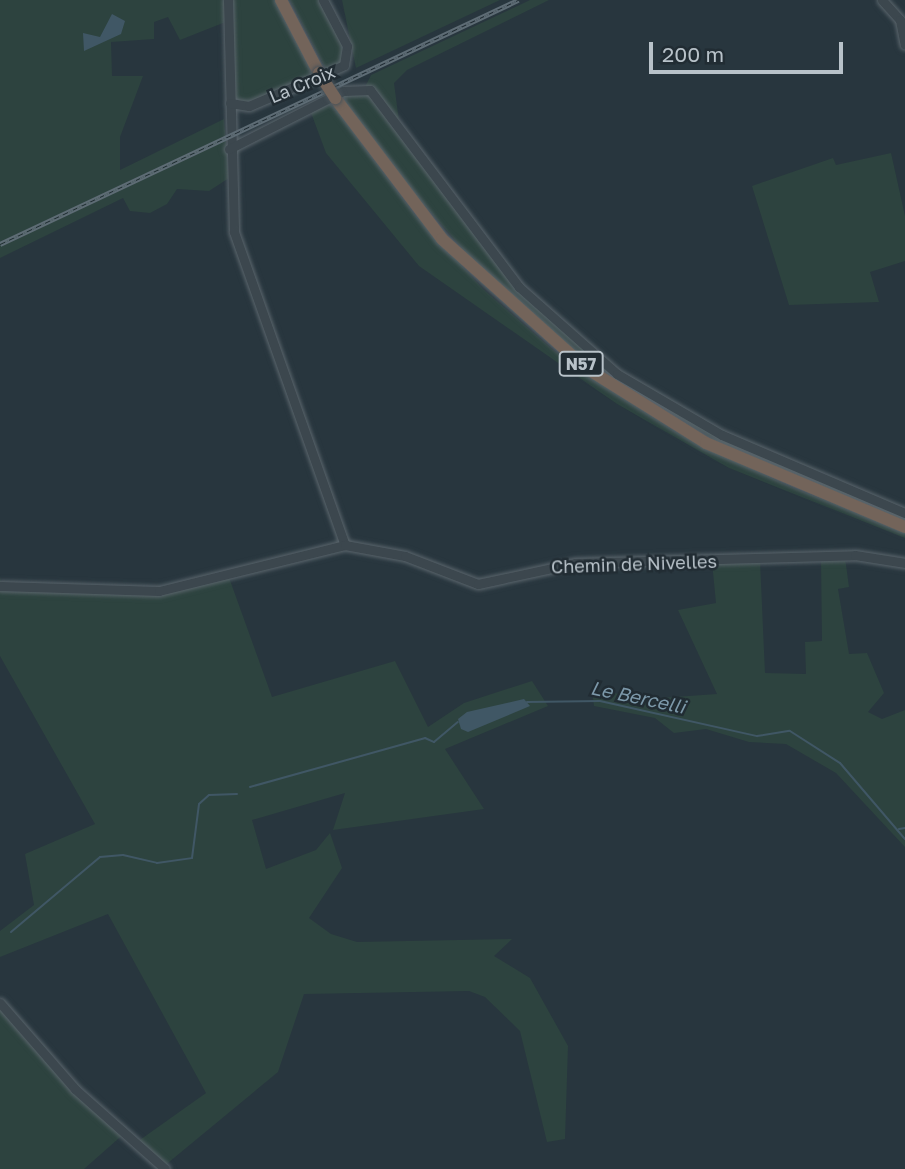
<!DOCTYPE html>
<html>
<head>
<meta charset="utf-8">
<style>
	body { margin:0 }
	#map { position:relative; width:905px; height:1169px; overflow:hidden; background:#28363e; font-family:"Golos Text",sans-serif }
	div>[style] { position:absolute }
	.green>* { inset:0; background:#2d433f }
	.water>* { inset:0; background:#405765 }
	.stream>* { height:2px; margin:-1px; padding:0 1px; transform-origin:1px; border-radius:1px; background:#405765 }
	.roads { filter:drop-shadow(0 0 2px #5a656c) drop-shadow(0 0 2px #5a656c) }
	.minor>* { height:9px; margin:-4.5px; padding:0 4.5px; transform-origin:4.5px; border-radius:4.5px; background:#3c474e }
	.highway>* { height:12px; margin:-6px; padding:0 6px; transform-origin:6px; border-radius:6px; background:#73645a }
	.rail>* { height:4.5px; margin-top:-2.25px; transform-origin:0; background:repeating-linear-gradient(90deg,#212c33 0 5px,#5e6c75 0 10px); box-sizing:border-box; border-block:2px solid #5e6c75 }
	.bridges { filter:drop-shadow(0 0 2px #475259) drop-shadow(0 0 2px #475259) }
	.highway-bridge>* { height:12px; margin:-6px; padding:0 6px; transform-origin:6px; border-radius:6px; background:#73645a }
	span { translate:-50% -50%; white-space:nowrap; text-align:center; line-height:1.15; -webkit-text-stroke:5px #212c33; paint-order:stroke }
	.shield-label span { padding:2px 5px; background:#212c33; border:2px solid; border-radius:5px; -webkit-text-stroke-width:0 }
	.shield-label { font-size:16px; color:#b8c2c9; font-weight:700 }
	.street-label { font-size:18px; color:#b8c2c9 }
	.water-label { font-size:19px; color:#7c98a9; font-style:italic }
	.scale { position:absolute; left:649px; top:42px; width:194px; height:32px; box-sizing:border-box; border:4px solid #b8c2c9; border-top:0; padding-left:9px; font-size:21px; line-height:24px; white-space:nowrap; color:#b8c2c9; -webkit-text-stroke:5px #212c33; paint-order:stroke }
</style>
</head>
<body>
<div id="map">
	<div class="green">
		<i style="clip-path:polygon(0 0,227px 0,228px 21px,180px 40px,168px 17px,154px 22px,154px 39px,111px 42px,112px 76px,143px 76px,120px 137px,120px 170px,224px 119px,229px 178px,209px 191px,177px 189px,167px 204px,150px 213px,130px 211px,123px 198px,0 258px)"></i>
		<i style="clip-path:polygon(231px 0,276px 0,316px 79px,243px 103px,235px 98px)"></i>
		<i style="clip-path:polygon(290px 0,320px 0,343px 41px,345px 60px,328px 73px)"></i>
		<i style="clip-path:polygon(342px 0,500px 0,356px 68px)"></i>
		<i style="clip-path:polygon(530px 0,549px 0,407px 70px,394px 83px,400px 129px,364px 89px,371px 75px)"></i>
		<i style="clip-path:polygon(369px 91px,512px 282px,616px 375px,685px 419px,905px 514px,905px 522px,731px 450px,559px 342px,491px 281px,378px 152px,341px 95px)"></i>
		<i style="clip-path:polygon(330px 101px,415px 215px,483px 289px,553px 350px,673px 430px,788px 486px,905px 531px,905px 538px,729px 468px,617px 404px,419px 266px,326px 153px,310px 110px)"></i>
		<i style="clip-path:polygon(891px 153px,905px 216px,905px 261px,870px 272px,879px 302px,789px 305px,752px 186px,833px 158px,836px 165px)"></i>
		<i style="clip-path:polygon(845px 557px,849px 587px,838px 589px,849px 654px,867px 653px,884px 693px,868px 712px,882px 719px,905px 710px,905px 847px,836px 773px,786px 744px,749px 742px,706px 729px,674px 733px,655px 718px,594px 706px,592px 691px,660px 698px,717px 694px,678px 610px,716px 603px,712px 562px,760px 561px,765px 673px,806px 674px,805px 642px,822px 641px,821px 560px)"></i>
		<i style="clip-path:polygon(227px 572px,272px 697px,395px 661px,428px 727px,464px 703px,532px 681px,548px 706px,445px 749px,484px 809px,333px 830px,345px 793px,252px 820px,266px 869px,316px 850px,330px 833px,342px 868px,309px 918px,331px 934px,357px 942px,512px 939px,494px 956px,530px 978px,568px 1046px,565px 1139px,547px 1142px,520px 1031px,485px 997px,469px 991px,304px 994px,278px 1072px,163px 1167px,137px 1142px,206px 1093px,108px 914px,0 957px,0 931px,34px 905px,25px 854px,95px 824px,0 656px,0 575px,1px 586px,130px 593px)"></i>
		<i style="clip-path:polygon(0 1003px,75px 1089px,126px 1132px,84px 1169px,0 1169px)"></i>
	</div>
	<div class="water">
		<i style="clip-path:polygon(112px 14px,125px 21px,121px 34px,84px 51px,83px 33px,100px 37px)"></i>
		<i style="clip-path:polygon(524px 699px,530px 706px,468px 732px,461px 729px,458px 719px,467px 712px)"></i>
	</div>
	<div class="stream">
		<i style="left:527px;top:702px;width:73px;rotate:-0.8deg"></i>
		<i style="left:600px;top:701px;width:161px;rotate:12.6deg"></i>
		<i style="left:757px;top:736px;width:33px;rotate:-9deg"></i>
		<i style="left:790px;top:731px;width:59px;rotate:32.6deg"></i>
		<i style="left:840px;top:763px;width:100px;rotate:49.5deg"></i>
		<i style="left:250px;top:787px;width:182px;rotate:-15.6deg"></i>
		<i style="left:425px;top:738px;width:10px;rotate:24deg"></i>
		<i style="left:434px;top:742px;width:31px;rotate:-40deg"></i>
		<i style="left:899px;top:829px;width:6px;rotate:-9deg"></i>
		<i style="left:11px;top:932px;width:116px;rotate:-40.1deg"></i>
		<i style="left:100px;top:857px;width:23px;rotate:-5deg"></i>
		<i style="left:123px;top:855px;width:35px;rotate:13deg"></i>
		<i style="left:157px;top:863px;width:35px;rotate:-8deg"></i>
		<i style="left:192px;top:858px;width:54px;rotate:-82.6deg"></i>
		<i style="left:199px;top:804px;width:13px;rotate:-42deg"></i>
		<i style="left:209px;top:795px;width:28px;rotate:-2deg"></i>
	</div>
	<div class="roads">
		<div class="minor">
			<i style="left:228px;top:0;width:232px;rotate:88.5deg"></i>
			<i style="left:234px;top:232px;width:332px;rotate:70.5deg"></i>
			<i style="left:882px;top:0;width:27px;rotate:48deg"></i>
			<i style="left:900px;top:20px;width:25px;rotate:79deg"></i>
			<i style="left:230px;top:103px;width:19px;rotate:9deg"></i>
			<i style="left:249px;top:106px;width:103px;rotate:-23.3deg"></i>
			<i style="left:344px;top:65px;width:19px;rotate:-81deg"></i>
			<i style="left:347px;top:46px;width:52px;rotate:-117.6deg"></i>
			<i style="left:229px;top:149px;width:128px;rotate:-27deg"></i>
			<i style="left:343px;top:91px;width:27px;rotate:-2deg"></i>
			<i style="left:370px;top:90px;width:247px;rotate:52.9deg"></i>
			<i style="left:519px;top:287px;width:131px;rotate:41.6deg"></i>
			<i style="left:617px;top:374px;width:121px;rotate:30.2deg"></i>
			<i style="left:722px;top:435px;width:199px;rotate:23.1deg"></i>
			<i style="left:0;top:586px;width:159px;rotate:1.8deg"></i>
			<i style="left:159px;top:591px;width:192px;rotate:-13.9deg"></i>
			<i style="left:345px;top:545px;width:61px;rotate:10.4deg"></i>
			<i style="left:405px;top:556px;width:78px;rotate:21deg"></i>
			<i style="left:478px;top:584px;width:99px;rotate:-12.2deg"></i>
			<i style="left:575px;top:563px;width:280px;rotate:-1.6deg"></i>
			<i style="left:855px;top:555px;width:51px;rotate:9.1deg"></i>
			<i style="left:0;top:1003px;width:114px;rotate:48.9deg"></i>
			<i style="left:75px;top:1089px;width:120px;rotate:41.6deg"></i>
		</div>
		<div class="highway">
			<i style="left:281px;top:0;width:82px;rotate:62.5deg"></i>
			<i style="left:335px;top:98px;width:177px;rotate:52.8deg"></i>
			<i style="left:442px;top:239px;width:193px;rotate:41.9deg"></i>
			<i style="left:586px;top:368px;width:142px;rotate:32deg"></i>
			<i style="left:706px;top:443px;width:216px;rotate:22.9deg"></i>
		</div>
	</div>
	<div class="rail">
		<i style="left:0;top:244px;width:573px;rotate:-25.22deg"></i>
	</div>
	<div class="bridges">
		<div class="highway-bridge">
			<i style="left:319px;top:73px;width:30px;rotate:57deg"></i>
		</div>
	</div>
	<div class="shield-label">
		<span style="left:581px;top:364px">N57</span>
	</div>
	<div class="street-label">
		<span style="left:302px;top:84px;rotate:-23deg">La Croix</span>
		<span style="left:634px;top:564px;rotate:-2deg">Chemin de Nivelles</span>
	</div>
	<div class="water-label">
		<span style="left:638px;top:697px;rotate:12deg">Le Bercelli</span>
	</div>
	<div class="scale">200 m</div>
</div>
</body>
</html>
